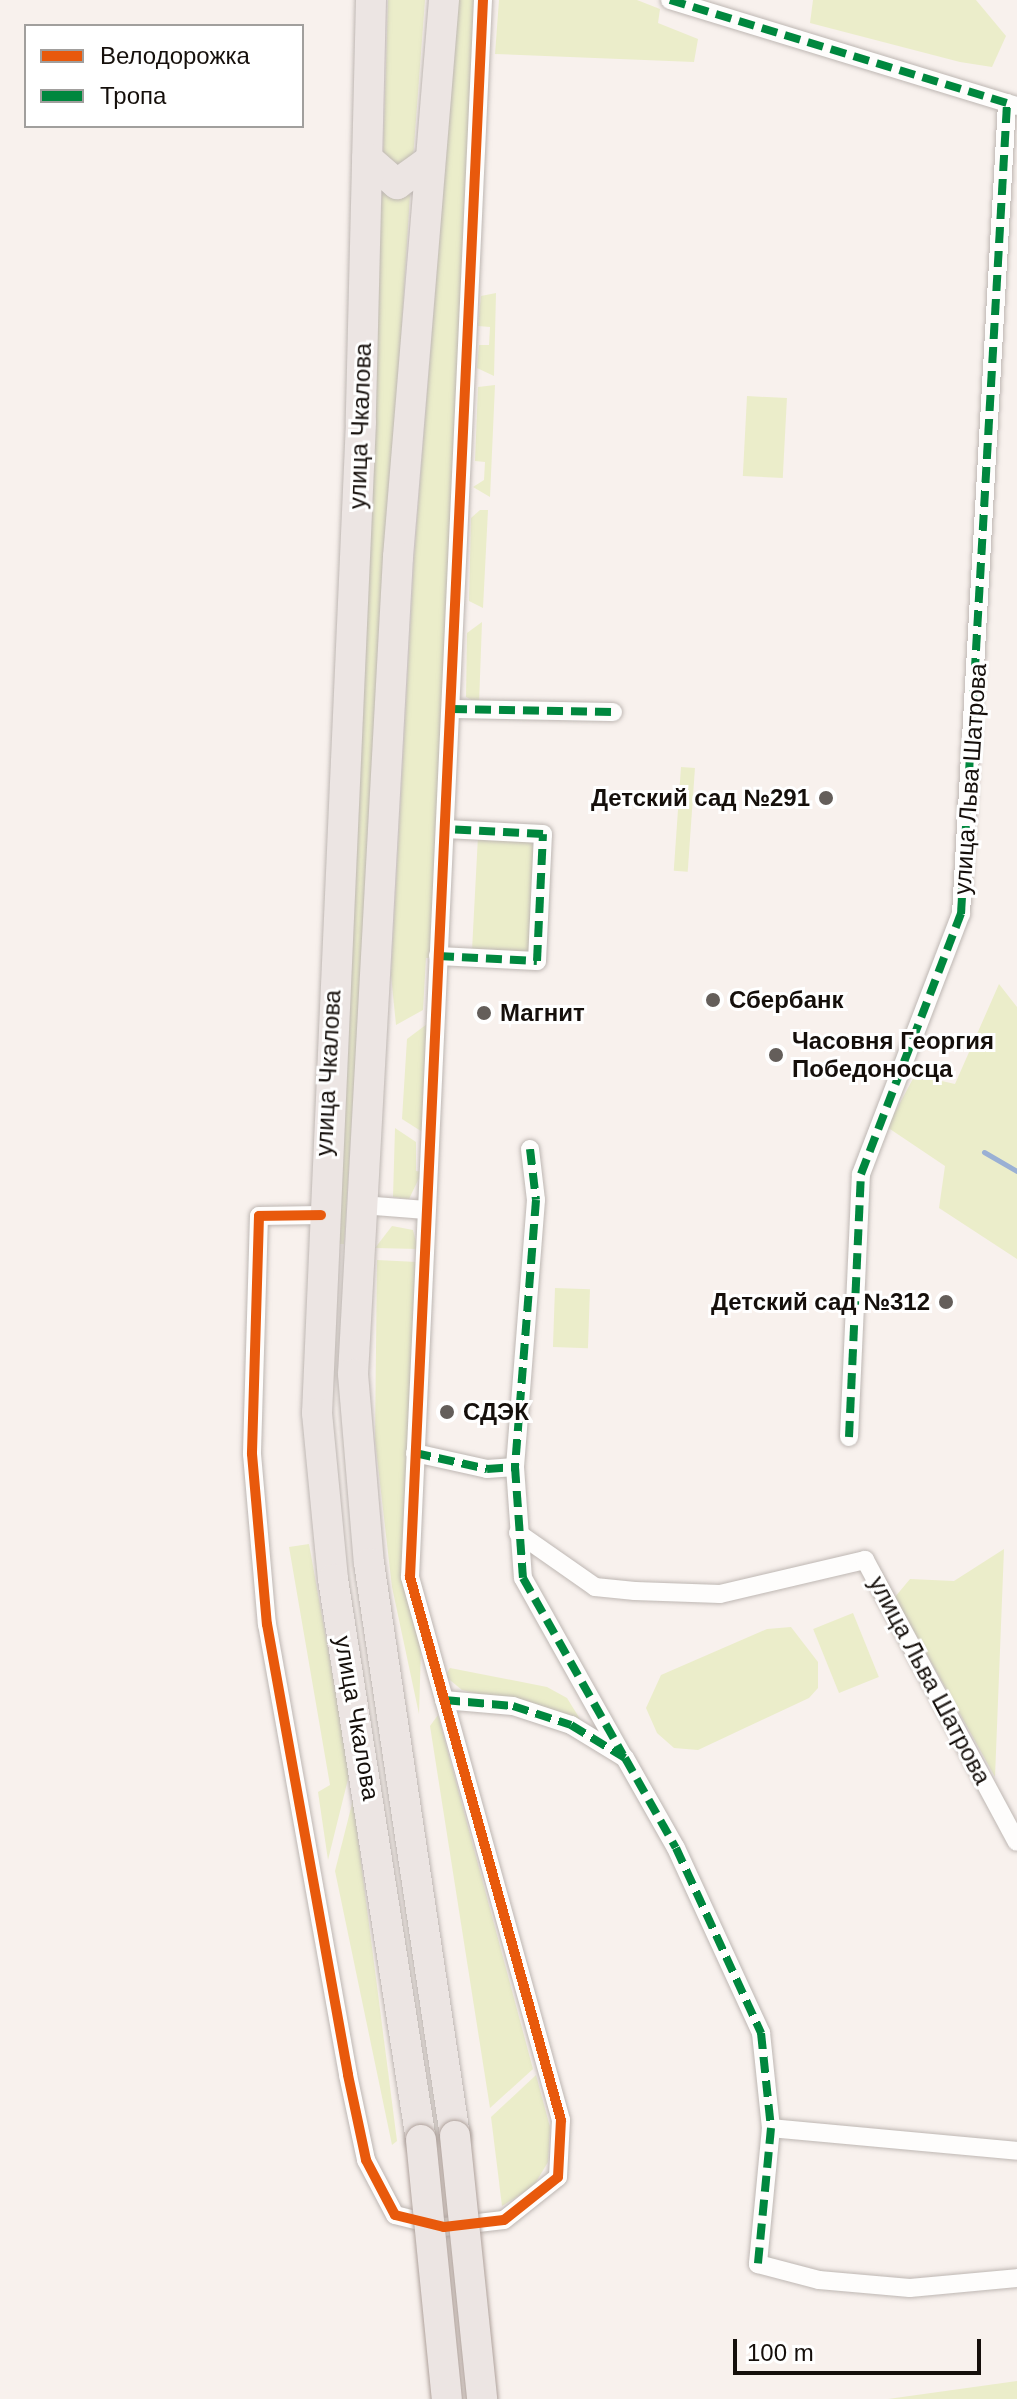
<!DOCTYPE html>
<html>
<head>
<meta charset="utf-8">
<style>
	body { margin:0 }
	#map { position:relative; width:1017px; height:2399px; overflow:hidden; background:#f8f1ed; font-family:Arial,sans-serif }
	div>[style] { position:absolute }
	.green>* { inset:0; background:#ebedca; transform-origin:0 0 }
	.stream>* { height:5px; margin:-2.5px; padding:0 2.5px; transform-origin:2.5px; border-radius:2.5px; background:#9ab0d4 }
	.roads { filter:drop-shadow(0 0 2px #beb7b3) drop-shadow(0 0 2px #beb7b3) }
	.street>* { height:18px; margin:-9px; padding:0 9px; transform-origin:9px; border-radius:9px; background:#fefdfc }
	.primary>* { height:30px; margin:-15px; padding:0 15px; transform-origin:15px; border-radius:15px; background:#ece5e3 }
	.bridges { filter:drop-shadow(0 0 2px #afa29c) drop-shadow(0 0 2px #afa29c) }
	.primary-bridge>* { height:30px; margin:-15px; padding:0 15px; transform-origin:15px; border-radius:15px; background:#ece5e3 }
	.quiet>* { height:8px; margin-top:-4px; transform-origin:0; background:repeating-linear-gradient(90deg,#00873e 0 16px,transparent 0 24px) }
	.cycleway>* { height:10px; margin:-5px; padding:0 5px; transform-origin:5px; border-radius:5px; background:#e8590c }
	.dots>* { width:22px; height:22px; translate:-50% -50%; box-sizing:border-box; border:4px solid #fff; border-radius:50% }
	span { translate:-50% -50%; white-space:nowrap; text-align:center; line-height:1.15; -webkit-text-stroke:6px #fff; paint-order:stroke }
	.street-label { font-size:24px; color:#150f0b }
	.poi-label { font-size:24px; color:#150f0b; font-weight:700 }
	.right { translate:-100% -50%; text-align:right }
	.left { translate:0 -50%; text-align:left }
	.legend { position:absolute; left:24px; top:24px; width:280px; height:104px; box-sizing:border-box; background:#fff; border:2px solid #a19f9d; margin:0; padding:10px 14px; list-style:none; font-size:24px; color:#150f0b }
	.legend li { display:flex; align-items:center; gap:16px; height:40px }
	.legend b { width:40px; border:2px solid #a19f9d }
	.scale { position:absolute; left:733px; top:2339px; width:248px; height:36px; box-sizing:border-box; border:4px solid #150f0b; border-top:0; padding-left:10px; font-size:24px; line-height:28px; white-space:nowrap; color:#150f0b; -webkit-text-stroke:6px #fff; paint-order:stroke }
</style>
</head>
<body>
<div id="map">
	<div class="green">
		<i style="clip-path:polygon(388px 0,425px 0,413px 159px,405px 169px,383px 158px)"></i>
		<i style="clip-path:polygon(458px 0,478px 0,433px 958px,426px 958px,423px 1010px,396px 1025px,391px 975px,414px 559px)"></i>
		<i style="clip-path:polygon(499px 0,637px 0,660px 9px,658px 23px,698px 39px,694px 62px,495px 54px)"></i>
		<i style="clip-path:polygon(813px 0,976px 0,1006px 36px,992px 67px,960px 62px,810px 23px)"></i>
		<i style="clip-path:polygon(382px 193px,410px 195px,344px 1244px,336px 1244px)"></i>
		<i style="clip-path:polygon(496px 293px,494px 376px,477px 368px,479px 345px,489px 345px,490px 327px,478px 326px,481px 296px)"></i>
		<i style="clip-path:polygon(495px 385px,490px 497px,473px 487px,484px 480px,485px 462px,475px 461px,478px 387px)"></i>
		<i style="left:747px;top:396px;width:40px;height:80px;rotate:3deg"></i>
		<i style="clip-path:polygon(480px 510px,488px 510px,483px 608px,469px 601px,471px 518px)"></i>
		<i style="clip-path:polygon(482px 622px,479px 704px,466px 697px,467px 633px)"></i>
		<i style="left:681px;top:767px;width:14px;height:104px;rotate:4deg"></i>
		<i style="left:478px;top:836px;width:61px;height:115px;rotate:3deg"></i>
		<i style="clip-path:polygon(999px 984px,1017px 1007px,1017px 1259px,939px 1208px,945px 1166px,887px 1127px,915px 1075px,955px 1084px)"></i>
		<i style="clip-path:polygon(431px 1021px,424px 1133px,402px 1119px,407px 1039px)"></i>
		<i style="clip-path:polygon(395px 1128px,416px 1142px,416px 1171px,422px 1172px,409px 1199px,393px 1197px)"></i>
		<i style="clip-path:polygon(392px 1226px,413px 1230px,418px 1249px,375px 1248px)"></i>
		<i style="clip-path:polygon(377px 1260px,417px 1262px,402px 1556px,421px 1648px,419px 1714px,392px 1587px,375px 1440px)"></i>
		<i style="left:555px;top:1288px;width:35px;height:59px;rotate:2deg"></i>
		<i style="clip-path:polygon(309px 1544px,350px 1771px,328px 1860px,318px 1792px,330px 1785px,289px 1547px)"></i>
		<i style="clip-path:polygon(1004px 1549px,995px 1777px,895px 1597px,910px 1579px,954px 1581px)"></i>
		<i style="left:853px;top:1613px;width:69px;height:43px;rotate:68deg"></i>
		<i style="clip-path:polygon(791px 1627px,818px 1662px,818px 1688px,809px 1698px,698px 1750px,674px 1748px,657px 1733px,646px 1708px,661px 1675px,767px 1629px)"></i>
		<i style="clip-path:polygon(450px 1668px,547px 1687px,567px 1698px,580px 1719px,462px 1690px,445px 1676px)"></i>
		<i style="clip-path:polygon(438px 1715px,533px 2069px,490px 2108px,430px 1726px)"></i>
		<i style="clip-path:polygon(353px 1800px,397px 2141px,392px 2145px,335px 1871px)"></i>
		<i style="clip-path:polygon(536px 2075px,550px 2127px,548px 2162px,533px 2187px,502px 2206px,491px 2117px)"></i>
		<i style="clip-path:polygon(1017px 2381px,1017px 2399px,888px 2399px)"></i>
	</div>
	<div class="stream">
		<i style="left:984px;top:1152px;width:38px;rotate:30deg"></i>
	</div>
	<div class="roads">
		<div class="street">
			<i style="left:670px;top:0;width:363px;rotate:17deg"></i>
			<i style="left:451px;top:709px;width:162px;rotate:1.1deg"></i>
			<i style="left:438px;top:956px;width:99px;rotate:2.9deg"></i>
			<i style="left:537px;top:961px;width:127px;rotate:-87.3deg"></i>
			<i style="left:543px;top:834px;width:98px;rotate:-177.1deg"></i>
			<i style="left:530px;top:1149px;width:51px;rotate:83.3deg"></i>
			<i style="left:536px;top:1200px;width:268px;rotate:94.5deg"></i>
			<i style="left:515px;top:1467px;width:111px;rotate:85.9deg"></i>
			<i style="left:523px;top:1578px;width:204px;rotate:60.7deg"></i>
			<i style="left:362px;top:1205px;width:64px;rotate:4.5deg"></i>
			<i style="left:321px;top:1215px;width:62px;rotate:179.1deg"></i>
			<i style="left:259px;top:1216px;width:238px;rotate:91.7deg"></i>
			<i style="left:252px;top:1454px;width:171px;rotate:85deg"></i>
			<i style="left:267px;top:1624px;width:458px;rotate:79.8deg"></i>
			<i style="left:348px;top:2075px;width:87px;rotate:78deg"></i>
			<i style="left:366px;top:2160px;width:62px;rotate:62.2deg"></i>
			<i style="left:395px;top:2215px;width:50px;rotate:13.8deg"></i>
			<i style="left:444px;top:2227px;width:60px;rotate:-6.7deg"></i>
			<i style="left:504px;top:2220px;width:69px;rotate:-38.5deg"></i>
			<i style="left:558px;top:2177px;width:57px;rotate:-87deg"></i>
			<i style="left:561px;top:2120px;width:564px;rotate:-105.54deg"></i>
			<i style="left:410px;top:1577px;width:1579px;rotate:-87.35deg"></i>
			<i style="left:849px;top:1437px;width:263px;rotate:-87.4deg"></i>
			<i style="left:861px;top:1174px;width:279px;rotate:-69deg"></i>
			<i style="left:961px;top:914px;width:812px;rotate:-86.75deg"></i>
			<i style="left:415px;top:1453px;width:74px;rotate:12.5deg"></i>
			<i style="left:487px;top:1469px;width:28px;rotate:-4deg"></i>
			<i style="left:518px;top:1533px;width:94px;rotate:35deg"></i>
			<i style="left:595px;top:1587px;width:40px;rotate:5.7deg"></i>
			<i style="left:635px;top:1591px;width:85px;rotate:2deg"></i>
			<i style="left:720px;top:1594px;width:149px;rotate:-13.2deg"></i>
			<i style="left:865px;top:1560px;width:320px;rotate:61.7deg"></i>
			<i style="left:444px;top:1700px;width:69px;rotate:5deg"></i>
			<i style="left:513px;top:1706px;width:61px;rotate:18.1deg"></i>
			<i style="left:571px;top:1725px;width:63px;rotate:31.4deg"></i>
			<i style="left:625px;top:1758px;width:103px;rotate:60.5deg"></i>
			<i style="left:676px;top:1848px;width:204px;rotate:65.3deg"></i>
			<i style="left:761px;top:2033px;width:96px;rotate:84deg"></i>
			<i style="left:771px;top:2128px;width:137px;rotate:95.5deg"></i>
			<i style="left:758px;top:2264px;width:63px;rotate:14.7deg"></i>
			<i style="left:819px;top:2280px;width:91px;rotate:5deg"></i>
			<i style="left:910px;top:2288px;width:107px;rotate:-5.3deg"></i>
			<i style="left:771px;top:2128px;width:247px;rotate:5.3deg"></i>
		</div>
		<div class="primary">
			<i style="left:371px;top:0;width:422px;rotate:91.4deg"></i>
			<i style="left:361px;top:422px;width:992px;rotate:92.54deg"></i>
			<i style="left:317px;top:1413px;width:167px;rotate:84.5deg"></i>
			<i style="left:333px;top:1579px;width:568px;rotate:81.09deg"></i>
			<i style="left:444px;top:0;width:559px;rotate:94.72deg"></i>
			<i style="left:398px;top:557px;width:818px;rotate:93.15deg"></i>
			<i style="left:353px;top:1374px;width:190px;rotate:85.2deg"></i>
			<i style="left:369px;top:1563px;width:579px;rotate:81.46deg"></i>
			<i style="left:367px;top:158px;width:40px;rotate:41deg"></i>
			<i style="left:397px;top:184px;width:39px;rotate:-36deg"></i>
		</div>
	</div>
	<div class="bridges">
		<div class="primary-bridge">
			<i style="left:455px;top:2136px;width:264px;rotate:84.1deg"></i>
			<i style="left:421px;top:2140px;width:260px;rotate:84.3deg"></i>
		</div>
	</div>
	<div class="quiet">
		<i style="left:670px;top:0;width:360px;rotate:17deg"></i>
		<i style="left:451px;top:709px;width:162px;rotate:1.1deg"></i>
		<i style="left:438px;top:956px;width:99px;rotate:2.9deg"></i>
		<i style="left:537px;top:961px;width:127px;rotate:-87.3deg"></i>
		<i style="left:543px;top:834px;width:98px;rotate:-177.1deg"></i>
		<i style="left:530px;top:1149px;width:51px;rotate:83.3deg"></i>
		<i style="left:536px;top:1200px;width:268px;rotate:94.5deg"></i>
		<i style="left:515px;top:1467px;width:111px;rotate:85.9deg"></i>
		<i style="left:523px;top:1578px;width:203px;rotate:60.5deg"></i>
		<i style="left:849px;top:1437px;width:263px;rotate:-87.4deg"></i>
		<i style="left:861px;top:1174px;width:279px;rotate:-69deg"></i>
		<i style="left:961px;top:914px;width:812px;rotate:-86.75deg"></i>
		<i style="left:415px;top:1453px;width:74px;rotate:12.5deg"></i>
		<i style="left:487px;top:1469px;width:28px;rotate:-4deg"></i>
		<i style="left:444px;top:1700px;width:69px;rotate:5deg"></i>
		<i style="left:513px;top:1706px;width:61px;rotate:18.1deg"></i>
		<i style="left:571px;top:1725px;width:63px;rotate:31.4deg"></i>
		<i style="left:625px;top:1758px;width:103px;rotate:60.5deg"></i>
		<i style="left:676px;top:1848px;width:204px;rotate:65.3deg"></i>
		<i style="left:761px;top:2033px;width:96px;rotate:84deg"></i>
		<i style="left:771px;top:2128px;width:137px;rotate:95.5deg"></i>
	</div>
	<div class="cycleway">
		<i style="left:321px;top:1215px;width:62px;rotate:179.1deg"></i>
		<i style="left:259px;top:1216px;width:238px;rotate:91.7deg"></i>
		<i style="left:252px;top:1454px;width:171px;rotate:85deg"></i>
		<i style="left:267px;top:1624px;width:458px;rotate:79.8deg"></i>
		<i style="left:348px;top:2075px;width:87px;rotate:78deg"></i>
		<i style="left:366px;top:2160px;width:62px;rotate:62.2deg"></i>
		<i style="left:395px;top:2215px;width:50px;rotate:13.8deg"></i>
		<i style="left:444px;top:2227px;width:60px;rotate:-6.7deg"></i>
		<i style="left:504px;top:2220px;width:69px;rotate:-38.5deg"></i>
		<i style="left:558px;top:2177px;width:57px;rotate:-87deg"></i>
		<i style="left:561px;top:2120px;width:564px;rotate:-105.54deg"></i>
		<i style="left:410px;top:1577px;width:1579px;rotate:-87.35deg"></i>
	</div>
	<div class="dots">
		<i style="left:826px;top:798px;background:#645e5a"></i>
		<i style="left:713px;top:1000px;background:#645e5a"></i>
		<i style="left:484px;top:1013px;background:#645e5a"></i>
		<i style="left:776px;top:1055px;background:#645e5a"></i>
		<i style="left:946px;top:1302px;background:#645e5a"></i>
		<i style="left:447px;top:1412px;background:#645e5a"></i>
	</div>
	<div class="street-label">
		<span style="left:360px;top:426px;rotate:-88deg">улица Чкалова</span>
		<span style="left:970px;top:779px;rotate:-86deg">улица Льва Шатрова</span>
		<span style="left:328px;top:1073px;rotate:-87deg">улица Чкалова</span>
		<span style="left:930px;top:1680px;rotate:62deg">улица Льва Шатрова</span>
		<span style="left:357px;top:1718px;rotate:80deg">улица Чкалова</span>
	</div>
	<div class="poi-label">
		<span class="right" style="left:810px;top:798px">Детский сад №291</span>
		<span class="left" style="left:729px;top:1000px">Сбербанк</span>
		<span class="left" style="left:500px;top:1013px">Магнит</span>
		<span class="left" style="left:792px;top:1055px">Часовня Георгия<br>Победоносца</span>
		<span class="right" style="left:930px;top:1302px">Детский сад №312</span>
		<span class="left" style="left:463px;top:1412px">СДЭК</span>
	</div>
	<ul class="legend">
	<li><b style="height:10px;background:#e8590c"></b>Велодорожка</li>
	<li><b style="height:10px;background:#00873e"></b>Тропа</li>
	</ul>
	<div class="scale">100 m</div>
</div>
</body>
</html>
